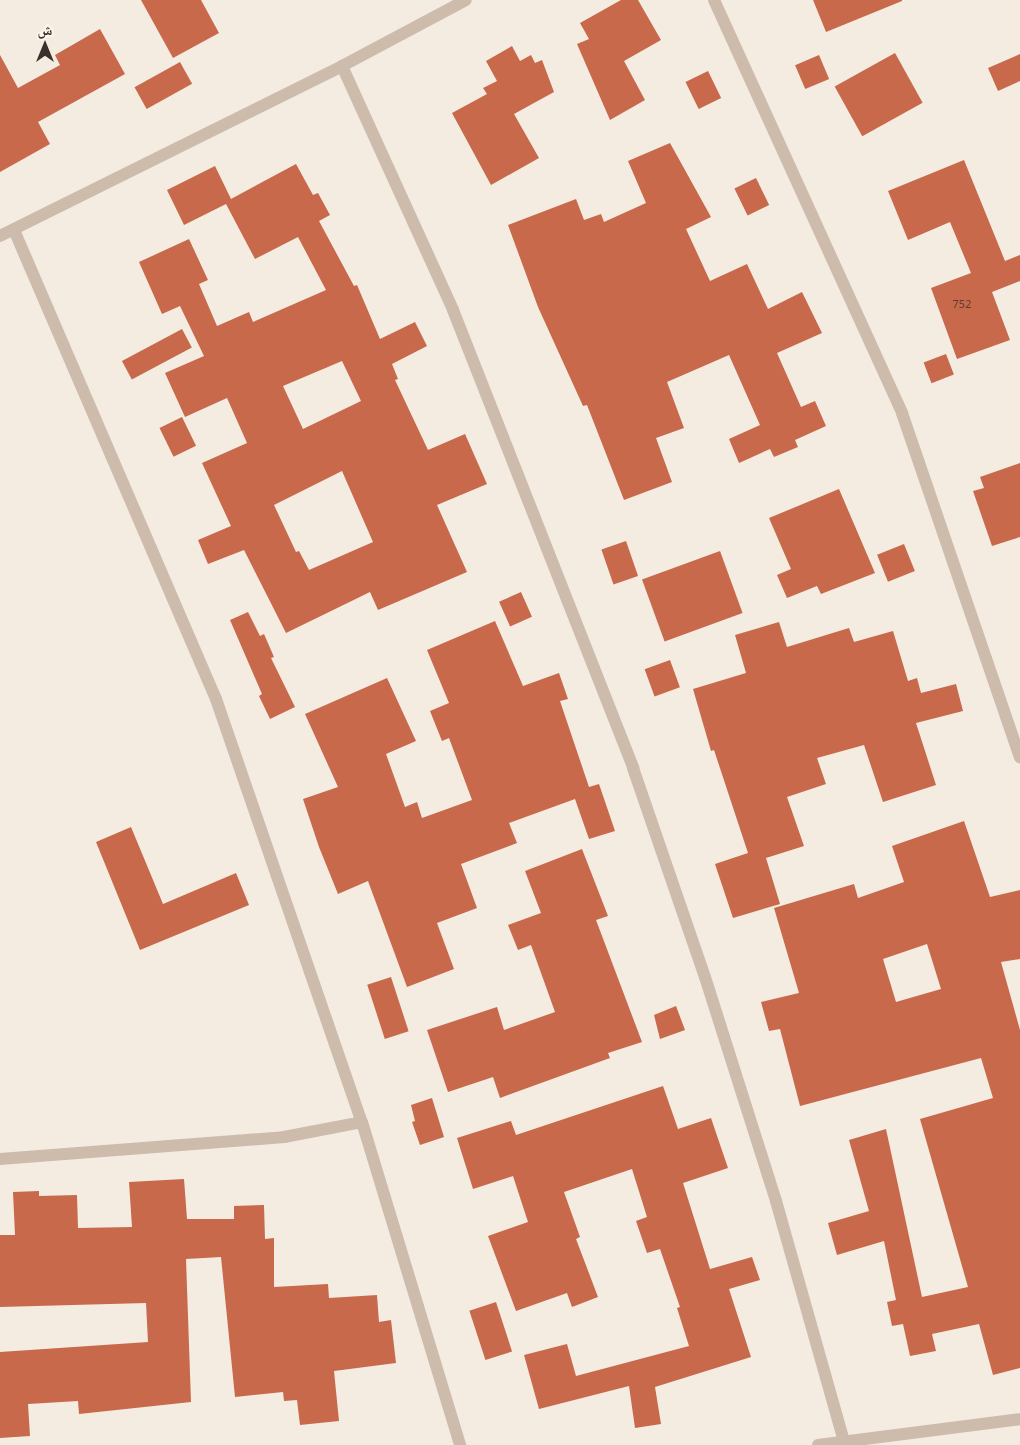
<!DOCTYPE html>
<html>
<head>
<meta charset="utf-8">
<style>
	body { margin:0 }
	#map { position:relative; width:1020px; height:1445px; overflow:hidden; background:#f4ebe1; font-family:"Noto Sans","Noto Naskh Arabic",sans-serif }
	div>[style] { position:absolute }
	.building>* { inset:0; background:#c8694b; transform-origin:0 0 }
	.minor>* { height:12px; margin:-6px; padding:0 6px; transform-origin:6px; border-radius:6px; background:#cdbbac }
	span { translate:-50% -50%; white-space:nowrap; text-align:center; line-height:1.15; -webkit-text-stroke:4.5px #fbf5ee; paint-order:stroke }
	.number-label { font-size:11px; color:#5e3e33 }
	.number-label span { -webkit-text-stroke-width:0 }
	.north { position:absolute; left:20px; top:20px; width:50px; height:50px; -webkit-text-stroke:4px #fbf5ee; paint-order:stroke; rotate:0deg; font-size:14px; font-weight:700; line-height:20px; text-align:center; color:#3b302b }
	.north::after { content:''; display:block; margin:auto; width:18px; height:22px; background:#3b302b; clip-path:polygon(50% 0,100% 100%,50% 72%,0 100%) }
</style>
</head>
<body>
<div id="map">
	<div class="building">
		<i style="clip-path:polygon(141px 0,201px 0,219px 33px,173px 58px)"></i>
		<i style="clip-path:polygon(621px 0,638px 0,661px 40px,624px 61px,645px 100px,610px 120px,577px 44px,589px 39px,580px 23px)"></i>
		<i style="clip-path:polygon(813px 0,902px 0,902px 1px,826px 32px)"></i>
		<i style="clip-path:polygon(100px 29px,125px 74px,38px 122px,50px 144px,0 172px,0 55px,18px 88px,60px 65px,55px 55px)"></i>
		<i style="clip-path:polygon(512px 46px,520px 61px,531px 55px,535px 63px,542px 60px,554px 92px,514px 114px,539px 158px,491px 185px,452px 113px,487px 94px,483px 88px,497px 81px,486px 61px)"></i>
		<i style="left:895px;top:53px;width:57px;height:69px;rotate:61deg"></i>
		<i style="clip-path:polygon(1020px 54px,1020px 81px,998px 91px,988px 68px)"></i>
		<i style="left:819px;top:55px;width:26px;height:26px;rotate:67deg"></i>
		<i style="left:180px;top:62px;width:25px;height:52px;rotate:61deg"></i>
		<i style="left:708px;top:71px;width:30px;height:25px;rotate:64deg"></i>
		<i style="clip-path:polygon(670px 143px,711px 217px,686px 229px,710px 281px,747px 264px,768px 309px,802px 292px,822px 333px,777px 353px,801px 407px,815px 401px,826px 426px,795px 440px,798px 447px,774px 457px,770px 449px,739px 463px,729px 439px,760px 425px,729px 355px,667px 382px,684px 428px,656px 438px,672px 482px,624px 500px,587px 405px,583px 406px,538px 307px,508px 225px,576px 199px,584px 220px,601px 214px,604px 222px,646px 203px,628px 161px)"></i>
		<i style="clip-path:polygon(964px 160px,1005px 261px,1020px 255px,1020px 281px,992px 292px,1010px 340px,957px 359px,931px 288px,971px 273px,950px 222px,908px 240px,888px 191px)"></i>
		<i style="clip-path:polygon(evenodd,296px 164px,313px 195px,318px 193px,330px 215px,319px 221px,354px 286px,357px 285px,380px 339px,415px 322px,427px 346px,392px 364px,398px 379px,395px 380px,428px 450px,465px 434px,487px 484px,437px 505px,467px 572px,378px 610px,370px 592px,286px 633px,244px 550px,208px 564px,198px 540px,231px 526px,202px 463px,247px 443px,227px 398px,185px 417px,165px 373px,204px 356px,180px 306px,162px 314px,139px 262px,189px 239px,208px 280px,199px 284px,217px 326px,249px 312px,253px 322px,326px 290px,298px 237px,255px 259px,226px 204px,184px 225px,167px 190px,215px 166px,231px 199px,296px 164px,342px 361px,361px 401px,303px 429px,283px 386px,342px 361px,296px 164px,342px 471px,373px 542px,309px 570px,299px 551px,296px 552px,274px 505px,342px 471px)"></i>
		<i style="left:756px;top:178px;width:30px;height:24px;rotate:64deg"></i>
		<i style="left:182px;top:329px;width:21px;height:68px;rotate:62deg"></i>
		<i style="left:946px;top:354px;width:22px;height:24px;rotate:69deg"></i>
		<i style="left:182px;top:417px;width:32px;height:25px;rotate:64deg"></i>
		<i style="clip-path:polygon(1020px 463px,1020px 537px,992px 546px,973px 491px,984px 488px,980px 477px)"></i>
		<i style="clip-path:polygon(839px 489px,875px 573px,821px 594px,817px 586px,787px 598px,777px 575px,791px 569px,769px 518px)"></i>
		<i style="left:626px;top:541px;width:37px;height:26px;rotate:71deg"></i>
		<i style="left:904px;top:544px;width:29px;height:29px;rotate:68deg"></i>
		<i style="left:720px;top:551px;width:66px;height:83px;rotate:70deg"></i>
		<i style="left:521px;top:592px;width:27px;height:24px;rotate:66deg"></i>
		<i style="clip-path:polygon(248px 612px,260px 636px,264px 634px,274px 657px,271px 658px,295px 707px,270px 719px,259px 696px,262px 694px,230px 620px)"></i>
		<i style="clip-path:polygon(495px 621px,523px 686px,559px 673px,568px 699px,560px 701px,589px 787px,599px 784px,615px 831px,589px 839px,575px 799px,509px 823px,517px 843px,461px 864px,477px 908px,437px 923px,454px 969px,407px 987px,368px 881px,338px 894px,319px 847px,303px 799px,338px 787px,305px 714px,387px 678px,416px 741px,386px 754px,405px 807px,417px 802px,422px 818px,472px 800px,449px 738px,442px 741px,430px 711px,449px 703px,427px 650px)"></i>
		<i style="clip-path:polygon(779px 622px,787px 647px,849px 628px,854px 642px,893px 631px,908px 681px,917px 678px,921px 693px,956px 684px,963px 711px,916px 723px,936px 785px,883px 802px,864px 745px,817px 758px,826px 784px,787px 797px,804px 846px,766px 858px,780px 904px,733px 918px,715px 864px,748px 853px,714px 750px,711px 751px,693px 689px,746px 673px,735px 635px)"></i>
		<i style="left:670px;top:660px;width:29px;height:27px;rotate:70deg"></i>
		<i style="clip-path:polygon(evenodd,964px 821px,990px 897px,1020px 890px,1020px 959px,1001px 962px,1020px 1030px,1020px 1368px,993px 1375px,979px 1324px,932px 1334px,936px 1351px,910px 1356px,903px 1324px,892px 1326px,887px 1302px,896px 1300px,884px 1241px,837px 1255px,828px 1223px,869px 1211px,849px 1140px,886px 1129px,922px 1297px,968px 1287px,920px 1119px,993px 1098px,981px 1058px,800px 1106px,780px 1029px,769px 1031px,761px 1002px,799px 993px,774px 908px,854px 884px,858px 898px,904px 882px,892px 846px,964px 821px,927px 944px,941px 989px,896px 1002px,883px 959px,927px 944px)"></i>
		<i style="clip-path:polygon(131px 827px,163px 904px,236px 873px,249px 905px,140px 950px,96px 842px)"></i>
		<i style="clip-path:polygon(582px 849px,608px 916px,596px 920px,642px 1042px,608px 1053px,610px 1058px,500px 1098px,493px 1077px,448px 1092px,427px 1030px,497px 1007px,504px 1030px,555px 1012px,531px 945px,518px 950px,508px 925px,541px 913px,525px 871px)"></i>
		<i style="left:391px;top:977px;width:57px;height:25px;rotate:72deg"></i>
		<i style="clip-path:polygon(676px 1006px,685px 1030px,660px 1039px,654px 1015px)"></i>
		<i style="clip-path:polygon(663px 1086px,678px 1129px,711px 1118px,728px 1168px,683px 1183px,710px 1269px,752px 1257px,760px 1280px,729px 1289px,751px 1357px,655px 1387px,661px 1424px,635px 1428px,629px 1386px,539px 1409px,524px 1355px,567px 1344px,576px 1376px,689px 1346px,677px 1308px,680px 1307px,660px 1249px,647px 1253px,636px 1221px,647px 1217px,632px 1169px,564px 1192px,580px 1237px,576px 1239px,598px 1297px,572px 1307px,567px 1293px,516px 1311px,488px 1236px,528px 1222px,513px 1176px,473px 1189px,457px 1138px,511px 1121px,516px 1135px)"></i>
		<i style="clip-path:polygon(432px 1098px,444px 1137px,420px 1145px,412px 1122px,415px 1121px,411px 1105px)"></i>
		<i style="clip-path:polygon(184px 1179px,187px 1219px,234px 1219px,234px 1206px,264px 1205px,265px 1239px,274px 1238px,274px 1287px,328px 1284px,329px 1298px,377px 1295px,379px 1322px,391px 1320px,396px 1363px,334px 1371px,339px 1421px,300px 1425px,297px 1400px,284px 1401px,283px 1392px,235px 1397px,221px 1257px,186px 1259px,191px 1402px,79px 1414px,78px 1401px,28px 1404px,30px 1436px,0 1438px,0 1352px,148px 1342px,146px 1303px,0 1307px,0 1235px,15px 1235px,13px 1192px,39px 1191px,39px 1196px,77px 1195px,78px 1228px,132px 1227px,129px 1182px)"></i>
		<i style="left:496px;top:1302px;width:52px;height:28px;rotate:72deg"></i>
	</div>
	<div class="minor">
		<i style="left:714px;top:0;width:454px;rotate:65.5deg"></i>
		<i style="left:902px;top:413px;width:364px;rotate:71.1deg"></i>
		<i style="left:342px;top:66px;width:268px;rotate:65.5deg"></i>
		<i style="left:453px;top:310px;width:492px;rotate:68.5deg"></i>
		<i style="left:633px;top:768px;width:221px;rotate:71deg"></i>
		<i style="left:705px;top:977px;width:235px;rotate:72.4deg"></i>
		<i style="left:776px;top:1201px;width:250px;rotate:74.2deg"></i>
		<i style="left:14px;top:230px;width:511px;rotate:66.7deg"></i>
		<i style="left:216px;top:699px;width:447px;rotate:71deg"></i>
		<i style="left:362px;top:1122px;width:338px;rotate:73.1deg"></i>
		<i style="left:0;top:236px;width:382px;rotate:-26.4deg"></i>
		<i style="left:342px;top:66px;width:140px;rotate:-28deg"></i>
		<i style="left:0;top:1159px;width:285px;rotate:-4.4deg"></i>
		<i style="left:284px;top:1137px;width:79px;rotate:-10.9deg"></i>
		<i style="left:818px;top:1445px;width:204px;rotate:-7.3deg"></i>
	</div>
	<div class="number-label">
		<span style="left:962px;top:304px">752</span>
	</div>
	<div class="north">ش</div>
</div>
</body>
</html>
